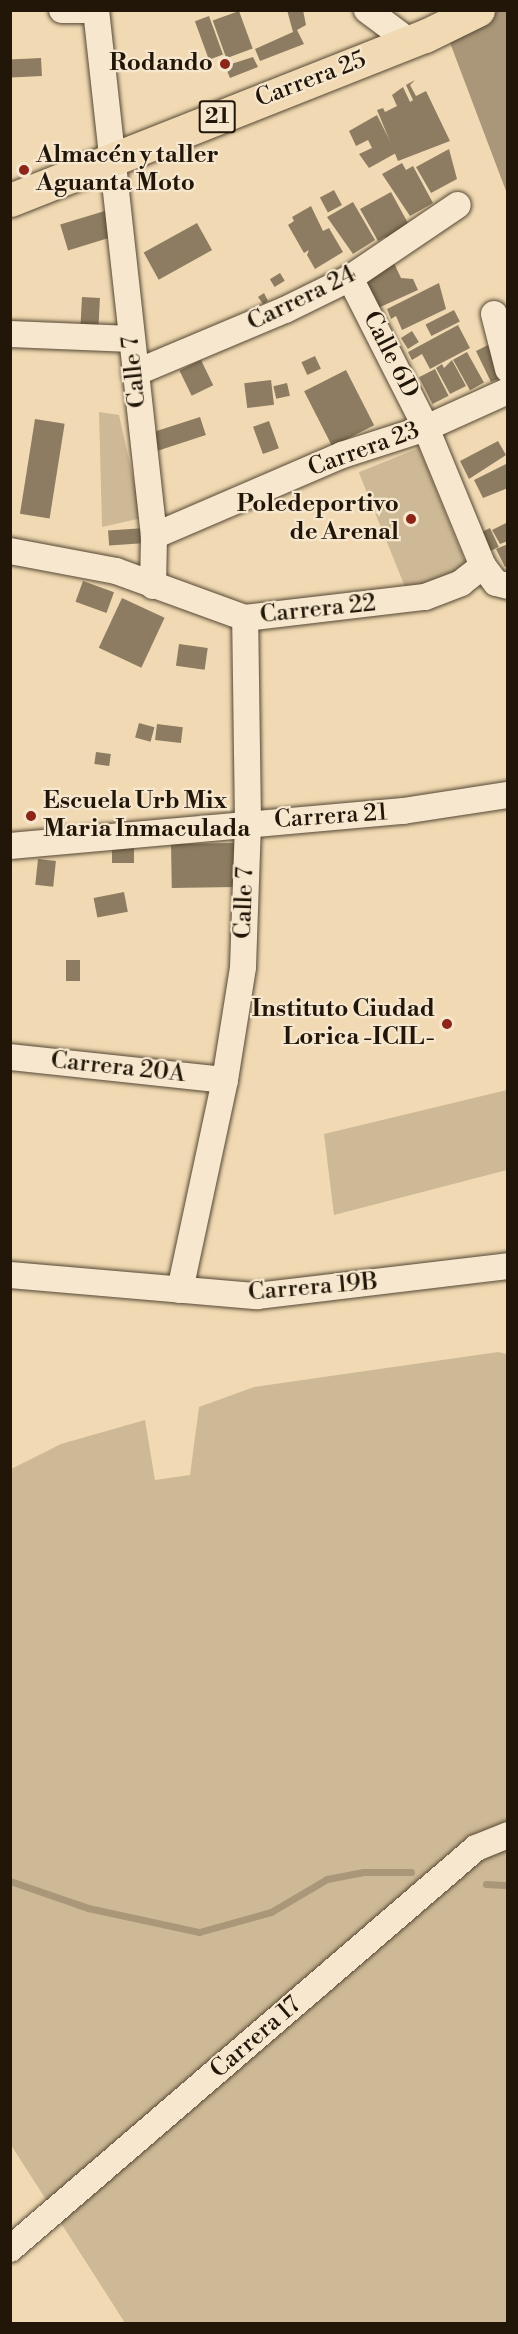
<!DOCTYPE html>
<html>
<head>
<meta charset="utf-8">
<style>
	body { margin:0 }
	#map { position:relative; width:518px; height:2334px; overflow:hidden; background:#f1dab3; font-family:"Libre Bodoni",serif }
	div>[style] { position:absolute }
	.green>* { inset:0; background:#ceb996; transform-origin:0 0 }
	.water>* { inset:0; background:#aa9779 }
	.stream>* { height:7px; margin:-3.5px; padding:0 3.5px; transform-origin:3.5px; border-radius:3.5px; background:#aa9779 }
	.building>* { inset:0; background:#8d7c61; transform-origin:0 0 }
	.roads { filter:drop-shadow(0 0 2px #554733) drop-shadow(0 0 2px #554733) }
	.minor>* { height:26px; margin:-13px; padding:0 13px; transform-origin:13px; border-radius:13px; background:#f6e7ce }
	.major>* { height:33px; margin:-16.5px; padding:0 16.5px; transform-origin:16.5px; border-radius:16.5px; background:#f1dab3 }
	.dots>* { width:16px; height:16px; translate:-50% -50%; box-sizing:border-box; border:3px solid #f6e7ce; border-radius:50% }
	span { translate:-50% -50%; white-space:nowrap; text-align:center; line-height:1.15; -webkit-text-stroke:4.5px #f6e7ce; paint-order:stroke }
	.shield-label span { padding:2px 4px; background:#f6e7ce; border:2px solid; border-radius:4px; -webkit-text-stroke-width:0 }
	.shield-label { font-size:22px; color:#211608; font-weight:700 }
	.poi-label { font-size:24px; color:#211608; font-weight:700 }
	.right { translate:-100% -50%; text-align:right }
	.left { translate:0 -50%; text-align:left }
	.street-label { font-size:24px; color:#211608 }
	.frame { position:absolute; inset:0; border:12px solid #211608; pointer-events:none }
</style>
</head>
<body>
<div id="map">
	<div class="green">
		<i style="clip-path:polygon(99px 412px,119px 415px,142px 518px,102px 527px)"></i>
		<i style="left:419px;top:448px;width:129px;height:65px;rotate:68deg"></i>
		<i style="clip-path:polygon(507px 1090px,507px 1170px,334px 1215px,324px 1134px)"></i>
		<i style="clip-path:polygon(498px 1352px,507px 1354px,507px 2323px,125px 2323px,11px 2145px,11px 1469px,61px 1444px,145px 1420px,155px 1480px,190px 1475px,199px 1407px,254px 1387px)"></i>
	</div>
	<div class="water">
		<i style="clip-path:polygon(438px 11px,507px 11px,507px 196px,506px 191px)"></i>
	</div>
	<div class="stream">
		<i style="left:10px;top:1881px;width:83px;rotate:19.1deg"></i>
		<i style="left:88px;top:1908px;width:114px;rotate:12.2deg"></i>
		<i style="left:199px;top:1932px;width:75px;rotate:-15.5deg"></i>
		<i style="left:271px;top:1912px;width:65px;rotate:-30.5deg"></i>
		<i style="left:327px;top:1879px;width:37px;rotate:-11deg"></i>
		<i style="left:363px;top:1872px;width:48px"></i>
		<i style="left:486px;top:1884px;width:22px;rotate:3deg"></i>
	</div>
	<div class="building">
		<i style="clip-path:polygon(287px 10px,303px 10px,306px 25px,297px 30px,304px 44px,260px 61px,255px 49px,293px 32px)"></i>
		<i style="left:239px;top:11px;width:40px;height:28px;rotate:70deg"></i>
		<i style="left:209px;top:16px;width:41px;height:15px;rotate:70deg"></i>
		<i style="clip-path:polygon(253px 57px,258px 67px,230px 78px,225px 66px)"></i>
		<i style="left:41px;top:58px;width:18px;height:31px;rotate:87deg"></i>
		<i style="clip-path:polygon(415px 80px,410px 85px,416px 96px,426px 91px,450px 141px,398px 161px,377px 110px,383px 108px,385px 112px,397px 106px,392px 95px,403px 87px,410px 102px,413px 100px,406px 85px)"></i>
		<i style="clip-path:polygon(377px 115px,396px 153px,369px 168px,359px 154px,372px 148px,368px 140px,356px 146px,349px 131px)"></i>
		<i style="clip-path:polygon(449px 149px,457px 179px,431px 193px,416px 167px)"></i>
		<i style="clip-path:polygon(402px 163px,406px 170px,413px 166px,433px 203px,410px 216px,382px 174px)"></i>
		<i style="left:334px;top:190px;width:17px;height:16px;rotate:62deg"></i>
		<i style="clip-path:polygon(391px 192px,409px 225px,387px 240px,385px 237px,378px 241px,360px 209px)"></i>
		<i style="clip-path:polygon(353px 202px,375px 240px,353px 254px,327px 217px)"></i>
		<i style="clip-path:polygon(311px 206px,323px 231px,329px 228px,343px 252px,315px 269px,307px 255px,309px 250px,304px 253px,288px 225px,294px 221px,292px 217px)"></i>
		<i style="left:108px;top:210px;width:27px;height:50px;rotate:73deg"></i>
		<i style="left:197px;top:223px;width:31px;height:61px;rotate:61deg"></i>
		<i style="clip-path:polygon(394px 263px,401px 278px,413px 279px,418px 290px,378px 308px,355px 283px)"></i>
		<i style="left:280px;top:273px;width:9px;height:12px;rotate:58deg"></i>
		<i style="clip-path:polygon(439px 283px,446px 309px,402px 330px,396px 316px,391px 319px,387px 309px)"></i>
		<i style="clip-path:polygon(264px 293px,268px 301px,263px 304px,258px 297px)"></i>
		<i style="left:82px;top:297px;width:18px;height:29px;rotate:3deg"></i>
		<i style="left:454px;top:310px;width:13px;height:32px;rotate:63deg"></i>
		<i style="clip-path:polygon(458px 325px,470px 348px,430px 369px,422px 354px,412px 360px,408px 352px)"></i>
		<i style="left:412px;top:331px;width:13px;height:13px;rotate:58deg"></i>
		<i style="clip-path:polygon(498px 340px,508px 374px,491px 382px,476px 351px)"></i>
		<i style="left:467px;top:352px;width:35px;height:16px;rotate:61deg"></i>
		<i style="left:315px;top:356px;width:14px;height:15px;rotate:65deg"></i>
		<i style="left:201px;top:360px;width:28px;height:24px;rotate:64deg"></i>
		<i style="clip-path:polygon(452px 360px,466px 386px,450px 394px,436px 368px,442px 364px,444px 368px)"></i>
		<i style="left:435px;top:369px;width:30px;height:18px;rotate:63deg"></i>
		<i style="left:346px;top:370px;width:62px;height:47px;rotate:63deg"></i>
		<i style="left:271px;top:380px;width:25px;height:27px;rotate:83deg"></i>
		<i style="left:287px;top:383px;width:13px;height:14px;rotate:77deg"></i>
		<i style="left:200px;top:417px;width:19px;height:57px;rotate:72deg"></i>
		<i style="left:35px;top:419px;width:30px;height:96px;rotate:9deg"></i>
		<i style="left:269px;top:421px;width:29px;height:17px;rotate:70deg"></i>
		<i style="clip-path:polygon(498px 441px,506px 455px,469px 479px,460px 461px)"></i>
		<i style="clip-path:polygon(508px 463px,508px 488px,483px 498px,474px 480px)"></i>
		<i style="clip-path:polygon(508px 522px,508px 541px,500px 544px,492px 530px)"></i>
		<i style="left:145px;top:528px;width:15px;height:37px;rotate:86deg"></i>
		<i style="left:490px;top:528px;width:21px;height:10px;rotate:65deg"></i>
		<i style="clip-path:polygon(508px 544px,508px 566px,505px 567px,496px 549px)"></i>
		<i style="left:83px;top:581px;width:33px;height:22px;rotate:20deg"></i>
		<i style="left:122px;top:598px;width:47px;height:55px;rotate:25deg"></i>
		<i style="left:179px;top:644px;width:29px;height:22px;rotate:8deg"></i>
		<i style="left:139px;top:723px;width:16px;height:15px;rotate:15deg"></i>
		<i style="left:157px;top:724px;width:26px;height:16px;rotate:7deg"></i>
		<i style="left:96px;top:752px;width:15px;height:12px;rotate:8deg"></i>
		<i style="left:234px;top:843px;width:44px;height:63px;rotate:89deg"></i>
		<i style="left:112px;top:847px;width:22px;height:16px"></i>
		<i style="left:38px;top:859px;width:18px;height:26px;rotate:6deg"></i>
		<i style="left:124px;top:892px;width:20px;height:31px;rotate:79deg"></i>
		<i style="left:66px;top:960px;width:14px;height:21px"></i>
	</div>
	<div class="roads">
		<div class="minor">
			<i style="left:62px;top:10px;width:33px"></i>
			<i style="left:96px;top:10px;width:529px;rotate:83.71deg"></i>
			<i style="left:154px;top:536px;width:50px;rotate:91.1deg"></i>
			<i style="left:367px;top:10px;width:54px;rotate:36.7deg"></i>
			<i style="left:350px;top:278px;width:168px;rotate:63.1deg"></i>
			<i style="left:426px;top:428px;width:149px;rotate:67.6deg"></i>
			<i style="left:483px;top:566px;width:21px;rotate:53deg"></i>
			<i style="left:496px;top:583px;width:12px;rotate:14deg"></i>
			<i style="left:494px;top:314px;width:57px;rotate:75.7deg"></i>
			<i style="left:10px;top:334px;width:122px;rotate:2.3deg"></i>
			<i style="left:135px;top:373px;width:163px;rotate:-22.8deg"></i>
			<i style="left:285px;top:310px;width:72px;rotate:-26.2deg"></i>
			<i style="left:350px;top:278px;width:130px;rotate:-34.1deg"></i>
			<i style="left:154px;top:536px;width:205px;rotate:-23.3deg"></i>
			<i style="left:342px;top:455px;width:88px;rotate:-17.8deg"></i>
			<i style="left:426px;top:428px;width:90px;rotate:-24.3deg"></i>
			<i style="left:10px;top:551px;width:108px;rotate:10.7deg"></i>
			<i style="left:116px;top:571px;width:137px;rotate:20deg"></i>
			<i style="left:245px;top:618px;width:181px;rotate:-6.7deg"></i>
			<i style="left:425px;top:597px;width:39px;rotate:-21deg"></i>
			<i style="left:461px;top:583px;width:28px;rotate:-38deg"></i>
			<i style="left:10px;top:846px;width:395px;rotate:-5.1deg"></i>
			<i style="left:403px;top:811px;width:106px;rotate:-8.7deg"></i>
			<i style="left:10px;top:1057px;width:216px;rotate:6.1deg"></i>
			<i style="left:10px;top:1275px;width:248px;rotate:4.9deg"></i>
			<i style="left:257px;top:1296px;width:253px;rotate:-6.8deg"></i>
			<i style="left:180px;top:1290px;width:215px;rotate:-77.9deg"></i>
			<i style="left:225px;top:1080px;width:114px;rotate:-80.9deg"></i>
			<i style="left:243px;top:967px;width:144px;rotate:-88deg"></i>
			<i style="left:248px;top:823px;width:205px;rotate:-90.8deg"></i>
			<i style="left:10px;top:2249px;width:615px;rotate:-40.71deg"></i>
			<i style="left:476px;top:1848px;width:35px;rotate:-22deg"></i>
		</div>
		<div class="major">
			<i style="left:10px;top:200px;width:446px;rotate:-21.6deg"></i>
			<i style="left:425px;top:36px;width:59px;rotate:-26.1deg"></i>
		</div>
	</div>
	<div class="dots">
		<i style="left:225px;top:64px;background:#8f2418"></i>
		<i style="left:24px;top:170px;background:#8f2418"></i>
		<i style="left:411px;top:519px;background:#8f2418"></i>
		<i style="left:31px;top:816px;background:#8f2418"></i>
		<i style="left:447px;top:1024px;background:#8f2418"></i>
	</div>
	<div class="shield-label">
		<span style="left:217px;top:117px">21</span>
	</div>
	<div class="poi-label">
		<span class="right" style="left:213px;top:64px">Rodando</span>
		<span class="left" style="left:36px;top:170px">Almacén y taller<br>Aguanta Moto</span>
		<span class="right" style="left:399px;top:519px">Poledeportivo<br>de Arenal</span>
		<span class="left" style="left:43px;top:816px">Escuela Urb Mix<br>Maria Inmaculada</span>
		<span class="right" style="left:435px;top:1024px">Instituto Ciudad<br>Lorica -ICIL-</span>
	</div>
	<div class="street-label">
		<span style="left:311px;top:80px;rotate:-21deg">Carrera 25</span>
		<span style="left:302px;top:299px;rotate:-26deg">Carrera 24</span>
		<span style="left:390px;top:355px;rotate:63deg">Calle 6D</span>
		<span style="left:135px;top:372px;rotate:-96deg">Calle 7</span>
		<span style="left:364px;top:450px;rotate:-20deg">Carrera 23</span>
		<span style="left:318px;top:610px;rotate:-6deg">Carrera 22</span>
		<span style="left:331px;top:817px;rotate:-4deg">Carrera 21</span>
		<span style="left:245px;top:903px;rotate:-88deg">Calle 7</span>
		<span style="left:118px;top:1068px;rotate:6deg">Carrera 20A</span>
		<span style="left:313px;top:1288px;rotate:-5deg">Carrera 19B</span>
		<span style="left:256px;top:2038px;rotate:-41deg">Carrera 17</span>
	</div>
	<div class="frame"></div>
</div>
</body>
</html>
